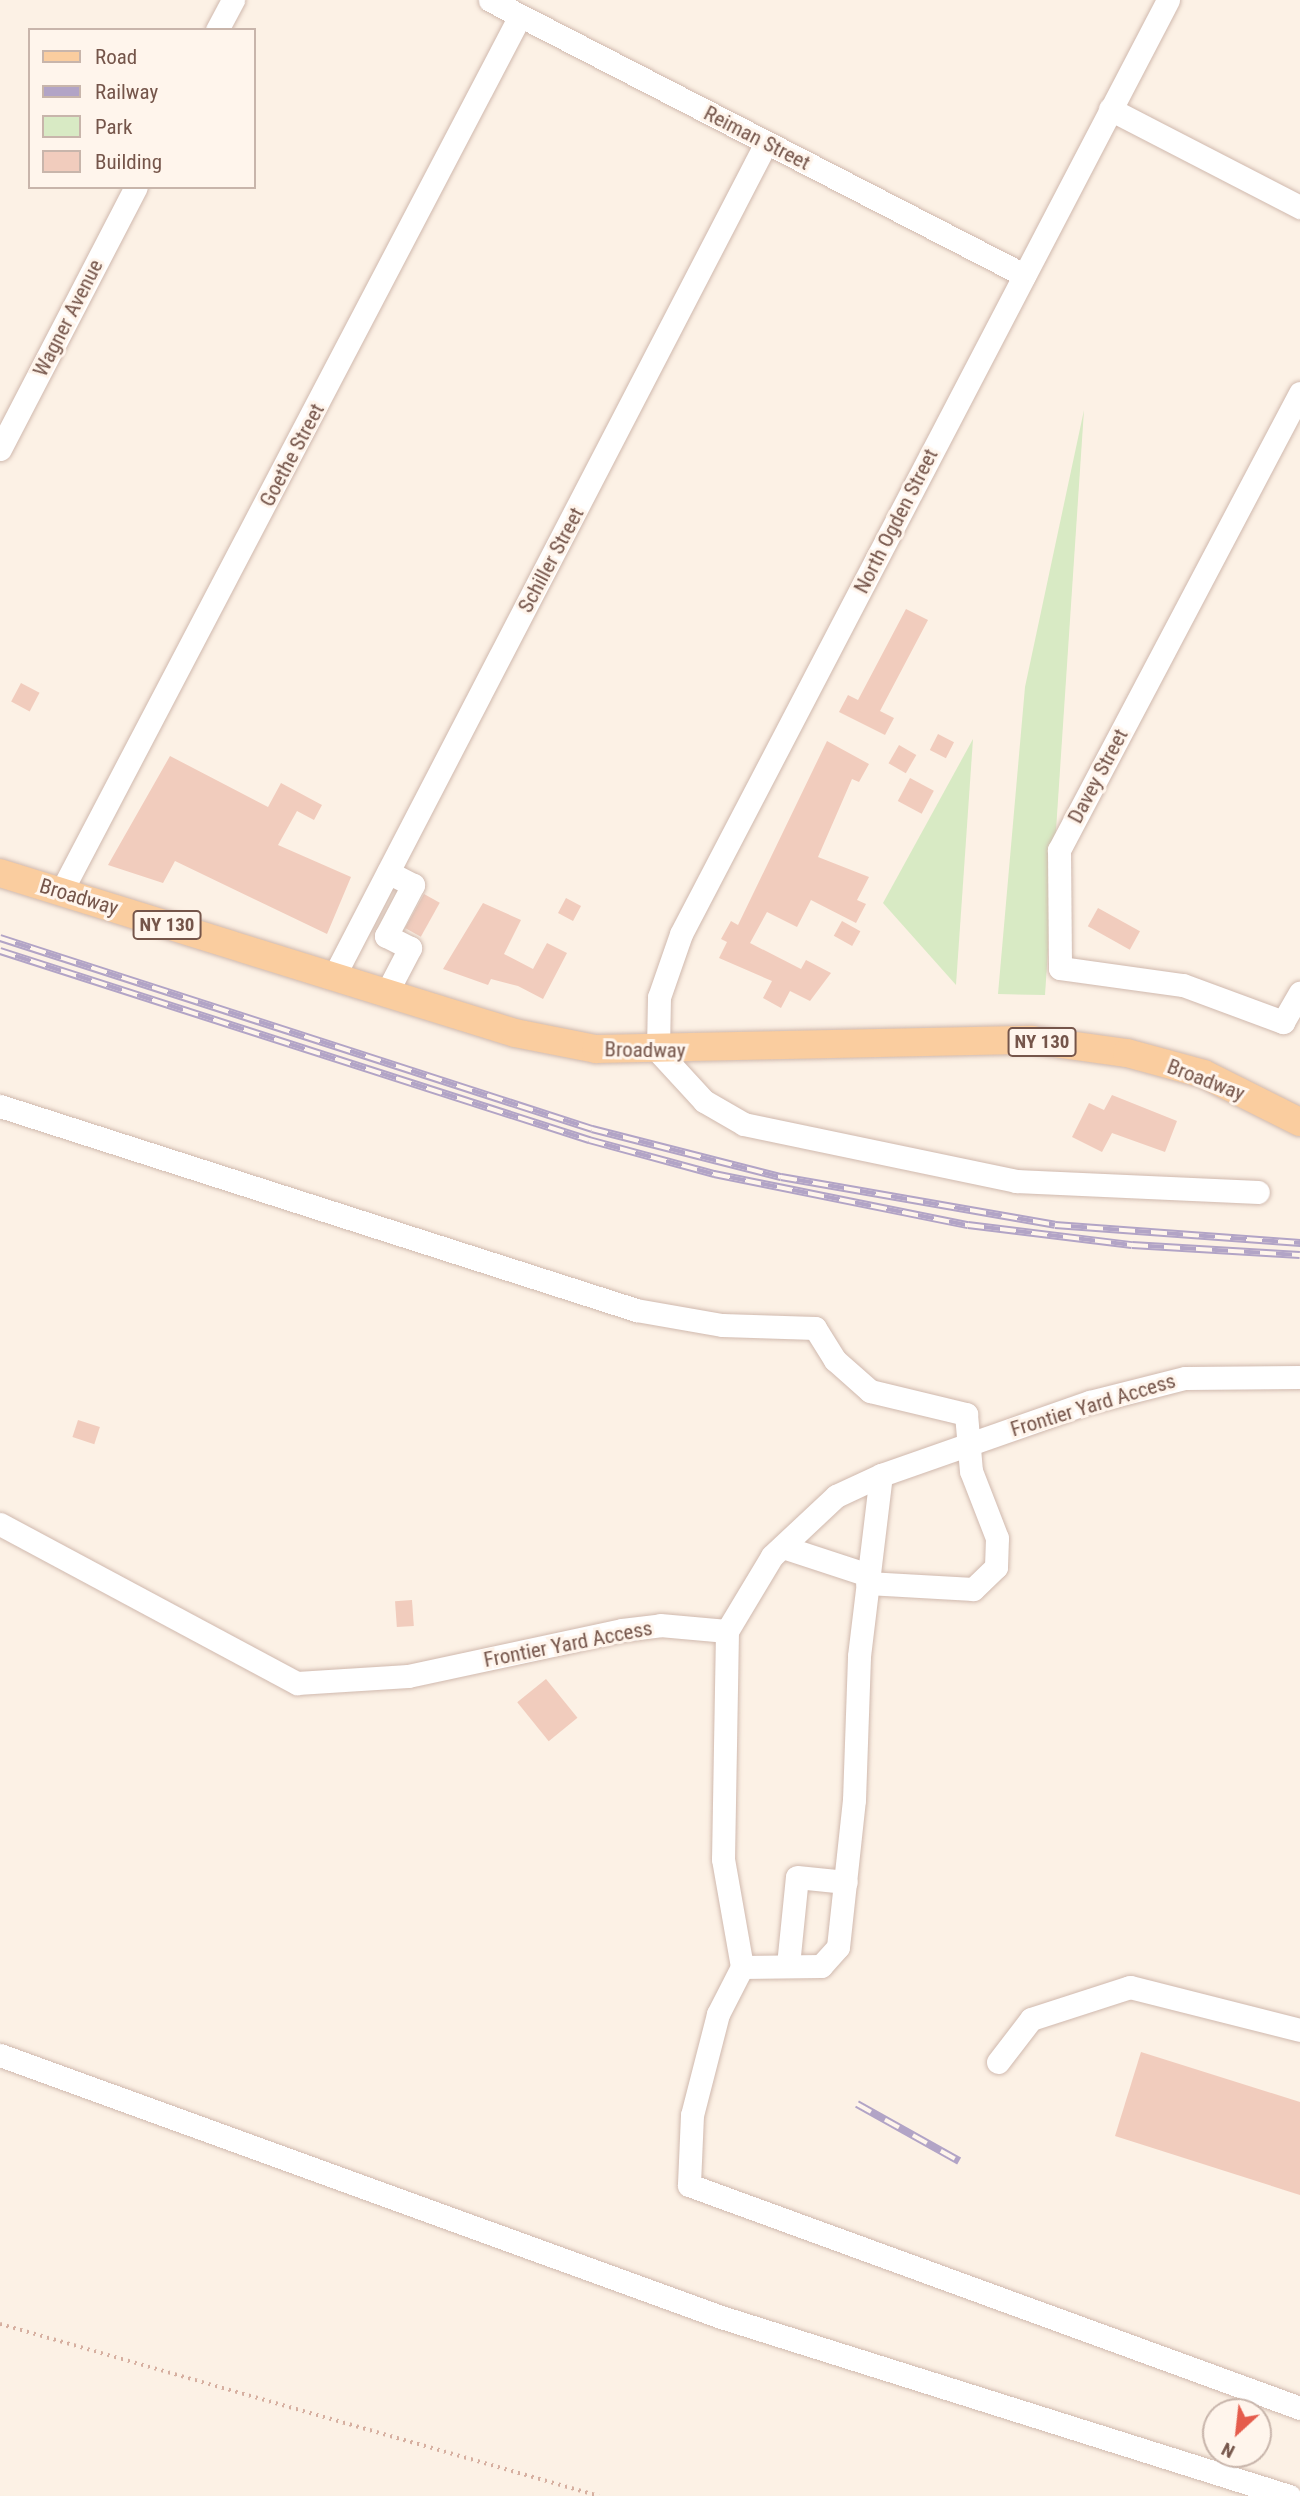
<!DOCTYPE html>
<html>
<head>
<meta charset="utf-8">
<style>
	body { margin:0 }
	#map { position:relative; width:1300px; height:2496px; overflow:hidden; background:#fcf1e5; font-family:"Roboto Condensed",sans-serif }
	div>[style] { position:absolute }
	.green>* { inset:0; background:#d8eac4 }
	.building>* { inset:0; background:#f1ccbd; transform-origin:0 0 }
	.path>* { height:3.5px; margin-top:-1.75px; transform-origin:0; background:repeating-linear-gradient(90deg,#d6afa0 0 2px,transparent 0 7px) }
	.roads { filter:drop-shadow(0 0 2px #d0b9ae) drop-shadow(0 0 2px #d0b9ae) }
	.minor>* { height:23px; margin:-11.5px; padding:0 11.5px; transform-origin:11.5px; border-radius:11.5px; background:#fff }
	.major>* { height:28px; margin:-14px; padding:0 14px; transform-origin:14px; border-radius:14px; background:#facd9f }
	.rail>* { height:8px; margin-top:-4px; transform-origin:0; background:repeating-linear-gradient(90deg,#fff5ec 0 16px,#b2a4c6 0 32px); box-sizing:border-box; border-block:2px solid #b2a4c6 }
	span { translate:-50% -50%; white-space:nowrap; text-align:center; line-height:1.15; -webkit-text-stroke:6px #fff5ec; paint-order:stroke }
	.shield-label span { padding:2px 5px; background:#fff5ec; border:2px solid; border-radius:5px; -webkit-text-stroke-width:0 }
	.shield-label { font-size:19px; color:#75554a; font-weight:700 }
	.street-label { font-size:21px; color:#75554a }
	.legend { position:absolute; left:28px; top:28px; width:228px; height:161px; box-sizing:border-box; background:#fff5ec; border:2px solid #c8b5ab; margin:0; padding:9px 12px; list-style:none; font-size:21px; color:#75554a }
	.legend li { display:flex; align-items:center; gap:14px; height:35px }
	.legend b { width:35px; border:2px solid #c8b5ab }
	.north { position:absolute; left:1202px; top:2398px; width:70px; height:70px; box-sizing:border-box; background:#fff5ec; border:2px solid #c8b5ab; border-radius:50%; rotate:207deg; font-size:19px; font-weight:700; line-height:28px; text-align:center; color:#75554a }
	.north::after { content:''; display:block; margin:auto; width:24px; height:32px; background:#e55c4c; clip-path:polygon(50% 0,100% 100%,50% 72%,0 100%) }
</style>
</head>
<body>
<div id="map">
	<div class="green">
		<i style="clip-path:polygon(1084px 410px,1045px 995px,998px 994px,1025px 687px)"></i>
		<i style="clip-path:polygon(973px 739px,956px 985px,883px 903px)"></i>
	</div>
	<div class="building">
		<i style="clip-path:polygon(906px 609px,928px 620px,880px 711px,894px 718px,885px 735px,839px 712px,848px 695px,858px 700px)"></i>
		<i style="left:21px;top:683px;width:21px;height:21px;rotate:28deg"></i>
		<i style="left:938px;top:734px;width:18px;height:18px;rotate:27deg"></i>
		<i style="clip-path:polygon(827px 741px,869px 764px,859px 782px,852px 779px,818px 857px,869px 877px,857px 900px,866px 904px,856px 923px,811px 900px,797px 927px,767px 912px,750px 943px,801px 969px,806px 960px,831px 973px,810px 1001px,790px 991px,781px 1008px,763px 998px,772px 981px,719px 958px,727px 942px,721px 939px,731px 921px,738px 925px)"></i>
		<i style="left:899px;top:745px;width:20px;height:21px;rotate:30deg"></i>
		<i style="clip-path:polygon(170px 756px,268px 807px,281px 783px,322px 805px,314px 820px,297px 811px,278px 845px,351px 877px,327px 934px,175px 861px,163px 883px,108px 865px)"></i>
		<i style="left:910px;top:778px;width:27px;height:26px;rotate:28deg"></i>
		<i style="left:424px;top:894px;width:18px;height:39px;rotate:29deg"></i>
		<i style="left:566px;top:898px;width:17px;height:17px;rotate:28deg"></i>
		<i style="clip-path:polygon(483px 903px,521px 920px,504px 954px,533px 969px,547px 943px,567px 953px,543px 999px,518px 986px,491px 979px,488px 985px,443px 969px)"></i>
		<i style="left:1098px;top:908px;width:48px;height:21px;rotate:29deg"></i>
		<i style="left:842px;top:921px;width:21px;height:17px;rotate:29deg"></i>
		<i style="clip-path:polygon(1112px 1095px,1177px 1121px,1165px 1152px,1112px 1133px,1102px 1152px,1072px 1137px,1089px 1103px,1104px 1110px)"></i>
		<i style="left:78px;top:1420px;width:23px;height:18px;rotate:18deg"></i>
		<i style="left:412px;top:1600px;width:26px;height:17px;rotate:86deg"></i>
		<i style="left:546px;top:1679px;width:50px;height:37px;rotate:51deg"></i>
		<i style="clip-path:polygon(1141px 2052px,1300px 2102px,1300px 2195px,1115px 2136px)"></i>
	</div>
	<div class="path">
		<i style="left:0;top:2324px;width:623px;rotate:16.02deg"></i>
	</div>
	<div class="roads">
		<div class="minor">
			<i style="left:490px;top:0;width:601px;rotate:27.25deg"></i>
			<i style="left:1168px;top:0;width:1053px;rotate:117.54deg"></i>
			<i style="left:681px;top:934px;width:67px;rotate:109.2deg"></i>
			<i style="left:659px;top:997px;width:54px;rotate:91.1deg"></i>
			<i style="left:658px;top:1051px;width:68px;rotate:47.4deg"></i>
			<i style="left:704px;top:1101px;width:46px;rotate:29.9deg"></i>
			<i style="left:744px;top:1124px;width:278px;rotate:11.8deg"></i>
			<i style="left:1016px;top:1181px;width:242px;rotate:2.6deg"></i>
			<i style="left:217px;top:30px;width:34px;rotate:-62deg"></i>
			<i style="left:1110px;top:109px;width:214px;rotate:27.3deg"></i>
			<i style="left:1300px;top:393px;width:517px;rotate:117.81deg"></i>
			<i style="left:1059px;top:850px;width:118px;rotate:89.5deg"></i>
			<i style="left:1060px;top:968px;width:124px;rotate:7.9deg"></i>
			<i style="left:1183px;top:985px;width:107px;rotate:20.3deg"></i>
			<i style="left:1283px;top:1022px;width:34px;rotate:-60deg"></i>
			<i style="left:0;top:449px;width:295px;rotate:-62.6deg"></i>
			<i style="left:61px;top:892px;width:989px;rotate:-62.35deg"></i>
			<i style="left:334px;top:976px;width:938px;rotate:-62.59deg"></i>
			<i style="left:387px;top:992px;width:50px;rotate:-62.4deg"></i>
			<i style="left:410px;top:948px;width:27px;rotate:-153deg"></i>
			<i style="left:386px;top:936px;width:58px;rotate:-62.1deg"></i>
			<i style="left:413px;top:885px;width:28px;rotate:-153deg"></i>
			<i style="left:0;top:1106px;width:668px;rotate:17.78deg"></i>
			<i style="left:636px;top:1310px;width:87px;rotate:9.9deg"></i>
			<i style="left:722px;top:1325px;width:93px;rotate:1.8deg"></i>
			<i style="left:815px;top:1328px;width:38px;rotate:58deg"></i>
			<i style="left:835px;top:1360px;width:47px;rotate:41.5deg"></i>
			<i style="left:870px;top:1391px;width:99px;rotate:13.5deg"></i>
			<i style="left:966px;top:1414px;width:57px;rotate:85deg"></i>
			<i style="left:971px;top:1471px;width:72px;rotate:68.8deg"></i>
			<i style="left:997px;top:1538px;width:29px;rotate:92deg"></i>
			<i style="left:996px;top:1567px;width:32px;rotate:136deg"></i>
			<i style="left:973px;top:1589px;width:106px;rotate:-176.8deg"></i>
			<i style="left:0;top:1524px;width:337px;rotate:28.2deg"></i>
			<i style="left:297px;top:1683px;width:111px;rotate:-3.6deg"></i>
			<i style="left:408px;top:1676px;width:219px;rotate:-12.1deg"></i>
			<i style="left:622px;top:1630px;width:38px;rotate:-7deg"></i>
			<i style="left:660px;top:1625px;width:67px;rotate:5.1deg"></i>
			<i style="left:727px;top:1631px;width:87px;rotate:-59deg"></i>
			<i style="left:772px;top:1556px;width:88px;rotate:-43.2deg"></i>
			<i style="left:836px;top:1496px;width:50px;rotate:-25deg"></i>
			<i style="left:881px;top:1475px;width:221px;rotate:-19.3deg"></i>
			<i style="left:1090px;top:1402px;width:98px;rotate:-14.2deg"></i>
			<i style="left:1185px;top:1378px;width:115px;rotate:-0.5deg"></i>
			<i style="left:783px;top:1547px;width:89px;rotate:18.2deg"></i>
			<i style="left:727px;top:1631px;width:228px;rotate:91deg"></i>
			<i style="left:723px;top:1859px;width:110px;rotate:80deg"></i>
			<i style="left:742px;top:1967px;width:53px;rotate:117.1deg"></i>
			<i style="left:718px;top:2014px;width:104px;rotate:104.4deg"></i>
			<i style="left:692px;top:2115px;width:70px;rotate:92.5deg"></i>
			<i style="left:689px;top:2185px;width:650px;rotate:20.05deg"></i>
			<i style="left:788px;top:1965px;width:88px;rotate:-84.2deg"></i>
			<i style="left:797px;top:1877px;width:49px;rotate:5.8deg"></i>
			<i style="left:742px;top:1967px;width:79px;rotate:-0.7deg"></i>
			<i style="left:821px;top:1966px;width:25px;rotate:-48deg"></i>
			<i style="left:838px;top:1947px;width:148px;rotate:-83.8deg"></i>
			<i style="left:854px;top:1800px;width:144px;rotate:-88deg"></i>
			<i style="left:859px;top:1656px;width:182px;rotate:-83.1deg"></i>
			<i style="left:0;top:2055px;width:767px;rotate:19.97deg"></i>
			<i style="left:721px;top:2317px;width:596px;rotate:17.49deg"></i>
			<i style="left:998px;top:2062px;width:54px;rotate:-52.5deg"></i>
			<i style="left:1031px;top:2019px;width:104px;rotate:-17.9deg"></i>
			<i style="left:1130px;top:1987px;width:175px;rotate:14.2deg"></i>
		</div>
		<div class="major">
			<i style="left:0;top:873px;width:539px;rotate:17.26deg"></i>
			<i style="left:515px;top:1033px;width:83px;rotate:11.2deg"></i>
			<i style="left:596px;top:1049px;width:436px;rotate:-1.2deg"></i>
			<i style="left:1032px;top:1040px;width:96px;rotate:7.8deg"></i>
			<i style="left:1127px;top:1053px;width:80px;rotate:15.3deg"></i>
			<i style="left:1204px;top:1074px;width:107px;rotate:26.6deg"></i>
		</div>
	</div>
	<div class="rail">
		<i style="left:0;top:938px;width:622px;rotate:17.88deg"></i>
		<i style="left:592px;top:1129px;width:195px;rotate:14.3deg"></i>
		<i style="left:781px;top:1177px;width:278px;rotate:9.9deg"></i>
		<i style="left:1055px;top:1225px;width:246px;rotate:4.2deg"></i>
		<i style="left:0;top:951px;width:619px;rotate:17.79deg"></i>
		<i style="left:589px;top:1140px;width:130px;rotate:15.2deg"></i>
		<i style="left:714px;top:1174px;width:259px;rotate:11.4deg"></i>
		<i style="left:968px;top:1225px;width:165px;rotate:7deg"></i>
		<i style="left:1132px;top:1245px;width:168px;rotate:3.4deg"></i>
		<i style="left:857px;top:2104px;width:117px;rotate:29.2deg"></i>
	</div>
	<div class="shield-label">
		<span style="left:167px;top:925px">NY 130</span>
		<span style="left:1042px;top:1042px">NY 130</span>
	</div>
	<div class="street-label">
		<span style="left:757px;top:138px;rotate:27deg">Reiman Street</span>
		<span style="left:68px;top:318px;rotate:-63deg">Wagner Avenue</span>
		<span style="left:292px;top:455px;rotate:-62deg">Goethe Street</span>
		<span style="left:896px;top:521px;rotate:-63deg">North Ogden Street</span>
		<span style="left:551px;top:560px;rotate:-62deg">Schiller Street</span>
		<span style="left:1098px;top:776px;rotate:-62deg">Davey Street</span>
		<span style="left:79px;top:897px;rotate:17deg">Broadway</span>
		<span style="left:645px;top:1050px;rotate:1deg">Broadway</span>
		<span style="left:1206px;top:1080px;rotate:21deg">Broadway</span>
		<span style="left:1093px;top:1405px;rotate:-17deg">Frontier Yard Access</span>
		<span style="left:568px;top:1644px;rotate:-11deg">Frontier Yard Access</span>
	</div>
	<ul class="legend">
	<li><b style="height:9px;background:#facd9f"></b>Road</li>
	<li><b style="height:9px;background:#b2a4c6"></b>Railway</li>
	<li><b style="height:19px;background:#d8eac4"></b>Park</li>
	<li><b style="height:19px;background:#f1ccbd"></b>Building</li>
	</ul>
	<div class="north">N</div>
</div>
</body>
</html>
